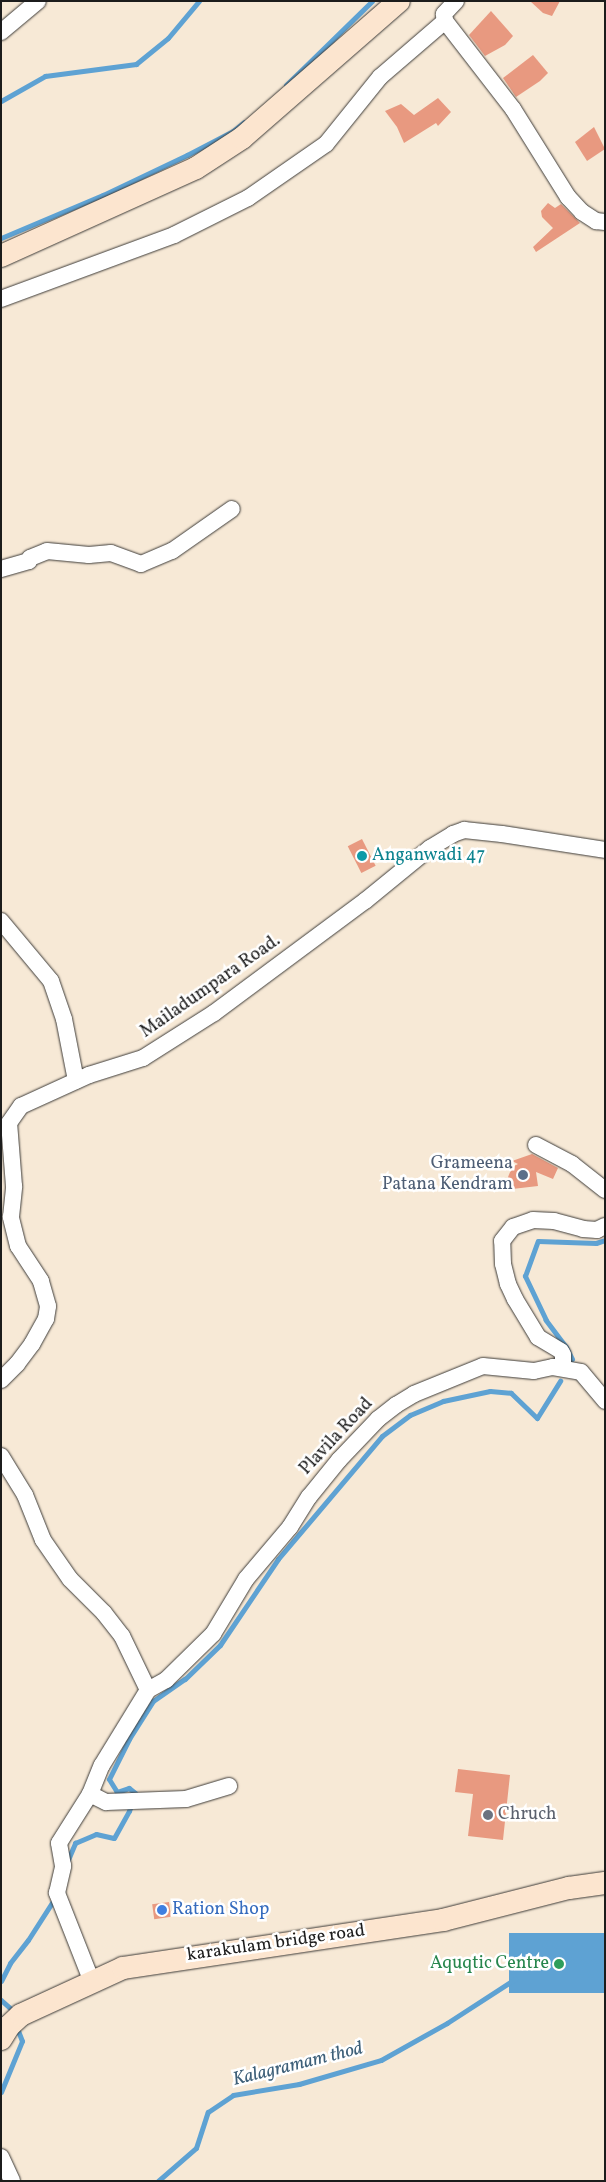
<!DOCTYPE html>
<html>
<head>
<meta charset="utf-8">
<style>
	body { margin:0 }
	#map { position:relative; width:606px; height:2182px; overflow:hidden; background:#f7e9d6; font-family:Vollkorn,serif }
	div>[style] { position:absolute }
	.water>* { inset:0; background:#5ea2d3; transform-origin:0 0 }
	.stream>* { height:5px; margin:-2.5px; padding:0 2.5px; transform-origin:2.5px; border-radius:2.5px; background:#5ea2d3 }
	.building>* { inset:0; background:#e89980; transform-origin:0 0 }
	.roads { filter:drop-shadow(0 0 1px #3d3b38) drop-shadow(0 0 1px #3d3b38) }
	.street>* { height:16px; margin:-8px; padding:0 8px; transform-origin:8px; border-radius:8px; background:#fff }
	.secondary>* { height:22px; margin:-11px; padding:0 11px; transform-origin:11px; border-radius:11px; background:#fce5cf }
	.dots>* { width:14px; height:14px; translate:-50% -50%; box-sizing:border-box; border:2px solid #fff; border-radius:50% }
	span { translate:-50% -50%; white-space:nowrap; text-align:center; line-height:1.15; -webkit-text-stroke:5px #fff; paint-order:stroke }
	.culture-label { font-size:18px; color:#0d838f }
	.left { translate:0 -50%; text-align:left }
	.street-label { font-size:18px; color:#1c1c1c }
	.service-label { font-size:18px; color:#4e5e75 }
	.right { translate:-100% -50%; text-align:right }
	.worship-label { font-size:18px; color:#5b616d }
	.shop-label { font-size:18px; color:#366cbe }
	.leisure-label { font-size:18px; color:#27864d }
	.water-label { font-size:19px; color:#3d5f78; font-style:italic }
	.frame { position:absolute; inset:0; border:2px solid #1c1c1c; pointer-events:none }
</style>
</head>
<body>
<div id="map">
	<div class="water">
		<i style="left:605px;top:1933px;width:60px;height:96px;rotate:90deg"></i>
	</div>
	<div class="stream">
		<i style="left:286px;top:85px;width:120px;rotate:-44.3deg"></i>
		<i style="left:1px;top:101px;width:51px;rotate:-29.6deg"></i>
		<i style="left:45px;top:76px;width:92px;rotate:-7.5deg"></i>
		<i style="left:136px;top:64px;width:41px;rotate:-39.1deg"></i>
		<i style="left:168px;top:38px;width:48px;rotate:-50deg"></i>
		<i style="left:1px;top:238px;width:111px;rotate:-22.9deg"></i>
		<i style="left:103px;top:195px;width:93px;rotate:-25.5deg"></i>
		<i style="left:187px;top:155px;width:52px;rotate:-27.6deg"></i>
		<i style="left:233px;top:131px;width:14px;rotate:-39deg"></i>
		<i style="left:572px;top:1359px;width:13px;rotate:-117deg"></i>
		<i style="left:566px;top:1347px;width:34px;rotate:-127deg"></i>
		<i style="left:546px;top:1320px;width:49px;rotate:-115.5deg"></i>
		<i style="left:525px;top:1276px;width:37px;rotate:-70deg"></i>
		<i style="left:538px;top:1241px;width:58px;rotate:2deg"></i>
		<i style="left:596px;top:1243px;width:9px;rotate:-18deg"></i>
		<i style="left:67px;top:1862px;width:21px;rotate:-67deg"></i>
		<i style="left:75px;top:1843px;width:23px;rotate:-23deg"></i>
		<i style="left:96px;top:1834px;width:18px;rotate:13deg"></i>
		<i style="left:114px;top:1838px;width:31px;rotate:-61deg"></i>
		<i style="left:129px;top:1811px;width:19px;rotate:-72deg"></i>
		<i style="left:135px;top:1793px;width:8px;rotate:-140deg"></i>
		<i style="left:129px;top:1788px;width:13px;rotate:162deg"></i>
		<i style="left:117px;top:1792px;width:15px;rotate:-122deg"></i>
		<i style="left:109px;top:1779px;width:45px;rotate:-63.4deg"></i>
		<i style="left:129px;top:1739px;width:45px;rotate:-57.7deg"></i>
		<i style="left:153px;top:1701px;width:39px;rotate:-35deg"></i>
		<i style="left:185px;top:1679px;width:49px;rotate:-44.2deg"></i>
		<i style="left:220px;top:1645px;width:104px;rotate:-56deg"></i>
		<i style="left:278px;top:1559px;width:161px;rotate:-49.8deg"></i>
		<i style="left:382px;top:1436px;width:35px;rotate:-37deg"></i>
		<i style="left:410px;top:1415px;width:36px;rotate:-23deg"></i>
		<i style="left:443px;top:1401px;width:48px;rotate:-12deg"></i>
		<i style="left:490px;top:1391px;width:21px;rotate:5deg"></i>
		<i style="left:511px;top:1393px;width:36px;rotate:44deg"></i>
		<i style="left:537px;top:1418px;width:44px;rotate:-58.1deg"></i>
		<i style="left:1px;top:1981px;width:20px;rotate:-63deg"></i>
		<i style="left:10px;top:1963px;width:29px;rotate:-52deg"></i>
		<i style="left:28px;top:1940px;width:50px;rotate:-57.3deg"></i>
		<i style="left:1px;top:2000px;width:13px;rotate:42deg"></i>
		<i style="left:11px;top:2009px;width:6px;rotate:72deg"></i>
		<i style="left:1px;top:2092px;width:55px;rotate:-67.6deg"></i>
		<i style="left:22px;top:2041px;width:14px;rotate:-111deg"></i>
		<i style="left:158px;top:2181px;width:50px;rotate:-41deg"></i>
		<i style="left:196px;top:2148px;width:38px;rotate:-72deg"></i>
		<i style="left:208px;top:2112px;width:30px;rotate:-34deg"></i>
		<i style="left:233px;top:2095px;width:67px;rotate:-9.5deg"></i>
		<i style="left:299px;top:2084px;width:85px;rotate:-16.3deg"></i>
		<i style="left:381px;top:2060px;width:76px;rotate:-29.3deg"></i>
		<i style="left:447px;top:2023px;width:81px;rotate:-32.9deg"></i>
	</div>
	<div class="building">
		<i style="clip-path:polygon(530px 1px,560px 1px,552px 16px,543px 13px)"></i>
		<i style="clip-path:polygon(491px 11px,513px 36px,505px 45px,485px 56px,469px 35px)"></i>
		<i style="clip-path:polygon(533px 55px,548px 73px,540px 81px,516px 97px,503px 78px)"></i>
		<i style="clip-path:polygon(438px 98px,451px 112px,438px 126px,436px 123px,404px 143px,397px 127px,385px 111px,401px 104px,414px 115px)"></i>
		<i style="clip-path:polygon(594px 127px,605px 149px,587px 161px,575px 142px)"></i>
		<i style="clip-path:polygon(548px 203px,555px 208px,561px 204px,580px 223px,536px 252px,533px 247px,553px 228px,542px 217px,541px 211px)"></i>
		<i style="left:362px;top:839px;width:30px;height:16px;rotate:63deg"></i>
		<i style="clip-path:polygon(532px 1154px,558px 1168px,553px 1179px,536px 1172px,538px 1186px,503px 1190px,512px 1167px,518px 1164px,512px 1161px)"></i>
		<i style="clip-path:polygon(458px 1769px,510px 1775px,503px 1840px,468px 1836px,473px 1794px,455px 1792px)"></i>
		<i style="left:169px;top:1902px;width:15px;height:17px;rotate:82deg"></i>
	</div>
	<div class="roads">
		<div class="street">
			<i style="left:456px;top:1px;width:18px;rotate:133deg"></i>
			<i style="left:444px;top:14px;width:7px;rotate:82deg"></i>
			<i style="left:445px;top:21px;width:111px;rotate:52.3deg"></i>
			<i style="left:513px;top:109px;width:104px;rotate:58deg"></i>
			<i style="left:568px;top:197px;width:21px;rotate:47deg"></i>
			<i style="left:582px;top:212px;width:17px;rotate:33deg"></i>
			<i style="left:596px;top:221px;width:9px;rotate:6deg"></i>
			<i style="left:1px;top:32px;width:48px;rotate:-40deg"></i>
			<i style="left:1px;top:299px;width:184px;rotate:-20.3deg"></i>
			<i style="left:174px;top:235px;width:83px;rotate:-26.6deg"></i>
			<i style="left:248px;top:198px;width:95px;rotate:-34.7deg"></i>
			<i style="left:326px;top:144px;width:86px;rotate:-51.1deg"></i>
			<i style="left:380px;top:77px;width:86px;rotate:-40.7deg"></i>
			<i style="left:1px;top:569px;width:29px;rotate:-16deg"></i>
			<i style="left:29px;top:561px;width:3px;rotate:-72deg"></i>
			<i style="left:30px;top:558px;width:18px;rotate:-22deg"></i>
			<i style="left:47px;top:551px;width:42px;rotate:5.4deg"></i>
			<i style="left:89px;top:555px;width:22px;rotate:-5deg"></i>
			<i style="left:111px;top:553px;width:32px;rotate:20deg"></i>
			<i style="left:141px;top:564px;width:34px;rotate:-23deg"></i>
			<i style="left:172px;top:551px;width:73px;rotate:-35deg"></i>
			<i style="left:1px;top:921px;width:78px;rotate:50.2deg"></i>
			<i style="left:51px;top:981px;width:40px;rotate:71.1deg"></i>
			<i style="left:64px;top:1019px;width:63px;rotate:79deg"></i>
			<i style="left:536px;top:1145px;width:41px;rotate:27.8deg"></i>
			<i style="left:572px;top:1164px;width:42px;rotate:38.2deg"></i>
			<i style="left:563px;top:1368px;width:13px;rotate:-90deg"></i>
			<i style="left:563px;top:1355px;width:4px;rotate:-117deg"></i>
			<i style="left:561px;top:1351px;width:27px;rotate:-149deg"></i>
			<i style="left:538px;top:1337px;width:44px;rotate:-121.2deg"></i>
			<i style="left:515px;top:1299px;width:17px;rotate:-115deg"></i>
			<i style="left:508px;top:1284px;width:21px;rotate:-104deg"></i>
			<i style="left:503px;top:1264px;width:23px;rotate:-92deg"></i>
			<i style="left:502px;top:1241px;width:18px;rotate:-52deg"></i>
			<i style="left:513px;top:1227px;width:21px;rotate:-19deg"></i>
			<i style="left:533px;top:1220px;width:21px;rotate:3deg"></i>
			<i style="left:554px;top:1221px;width:30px;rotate:15deg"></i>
			<i style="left:583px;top:1229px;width:14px;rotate:4deg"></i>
			<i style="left:597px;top:1230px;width:9px;rotate:-27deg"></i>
			<i style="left:1px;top:1380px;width:23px;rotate:-45deg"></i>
			<i style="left:17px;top:1364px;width:25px;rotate:-53deg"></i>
			<i style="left:32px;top:1344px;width:29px;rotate:-61deg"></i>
			<i style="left:46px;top:1319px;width:13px;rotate:-81deg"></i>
			<i style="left:48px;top:1306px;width:26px;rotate:-106deg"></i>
			<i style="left:41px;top:1281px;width:42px;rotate:-123.3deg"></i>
			<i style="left:18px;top:1246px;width:30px;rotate:-104deg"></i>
			<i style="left:11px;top:1217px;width:31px;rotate:-84deg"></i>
			<i style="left:14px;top:1186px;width:63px;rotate:-94.5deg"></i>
			<i style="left:9px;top:1123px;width:21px;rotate:-55deg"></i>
			<i style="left:21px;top:1106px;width:75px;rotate:-24.5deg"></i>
			<i style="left:89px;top:1075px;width:57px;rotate:-17.5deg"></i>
			<i style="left:143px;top:1058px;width:84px;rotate:-32.4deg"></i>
			<i style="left:214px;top:1013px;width:188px;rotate:-36.6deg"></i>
			<i style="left:365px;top:901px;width:84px;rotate:-39.2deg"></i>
			<i style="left:430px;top:848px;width:27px;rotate:-31deg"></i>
			<i style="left:453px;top:834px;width:12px;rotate:-20deg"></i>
			<i style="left:464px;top:830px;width:38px;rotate:6deg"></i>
			<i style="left:502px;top:834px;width:104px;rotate:8.8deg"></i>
			<i style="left:1px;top:1456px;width:46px;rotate:58.4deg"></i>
			<i style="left:25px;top:1495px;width:48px;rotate:68.2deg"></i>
			<i style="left:43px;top:1540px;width:47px;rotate:55.3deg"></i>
			<i style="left:70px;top:1579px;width:48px;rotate:45deg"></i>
			<i style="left:104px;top:1613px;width:29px;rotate:52deg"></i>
			<i style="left:122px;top:1636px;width:60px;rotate:64.3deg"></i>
			<i style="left:90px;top:1794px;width:18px;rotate:27deg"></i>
			<i style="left:106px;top:1802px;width:80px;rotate:-2.1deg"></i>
			<i style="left:186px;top:1799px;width:45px;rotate:-16.8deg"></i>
			<i style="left:92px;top:1982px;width:96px;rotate:-111.5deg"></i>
			<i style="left:57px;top:1893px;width:28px;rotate:-77deg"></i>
			<i style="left:63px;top:1866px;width:23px;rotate:-100deg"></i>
			<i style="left:59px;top:1843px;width:58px;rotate:-57.7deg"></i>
			<i style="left:90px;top:1794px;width:31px;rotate:-68deg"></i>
			<i style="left:102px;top:1765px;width:88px;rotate:-58.5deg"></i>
			<i style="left:148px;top:1690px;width:21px;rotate:-29deg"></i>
			<i style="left:166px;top:1680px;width:66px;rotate:-44.4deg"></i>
			<i style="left:213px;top:1634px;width:64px;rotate:-59deg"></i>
			<i style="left:246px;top:1579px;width:68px;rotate:-49.8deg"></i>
			<i style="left:290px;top:1527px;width:36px;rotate:-58deg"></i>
			<i style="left:309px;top:1497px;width:48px;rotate:-51deg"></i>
			<i style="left:339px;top:1460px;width:57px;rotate:-46.4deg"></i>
			<i style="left:378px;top:1419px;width:23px;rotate:-38deg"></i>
			<i style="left:396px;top:1405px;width:21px;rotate:-31deg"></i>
			<i style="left:414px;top:1394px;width:74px;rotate:-22.1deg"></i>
			<i style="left:483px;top:1366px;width:51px;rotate:5.6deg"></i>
			<i style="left:534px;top:1371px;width:19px;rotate:-12deg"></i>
			<i style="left:553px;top:1367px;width:28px;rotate:10deg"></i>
			<i style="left:581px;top:1372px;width:38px;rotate:50deg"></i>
			<i style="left:1px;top:2157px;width:26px;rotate:65deg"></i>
		</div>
		<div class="secondary">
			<i style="left:1px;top:256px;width:214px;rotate:-24.3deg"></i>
			<i style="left:196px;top:168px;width:55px;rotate:-33.1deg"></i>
			<i style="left:242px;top:138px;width:208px;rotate:-41.1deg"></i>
			<i style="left:1px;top:2039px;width:15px;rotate:-58deg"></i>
			<i style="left:9px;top:2026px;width:16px;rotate:-43deg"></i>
			<i style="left:21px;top:2015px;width:112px;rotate:-24.7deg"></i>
			<i style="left:123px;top:1968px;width:324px;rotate:-8.5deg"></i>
			<i style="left:443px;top:1920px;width:130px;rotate:-14.3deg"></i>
			<i style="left:569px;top:1888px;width:36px;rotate:-8deg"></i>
		</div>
	</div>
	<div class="dots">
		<i style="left:362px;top:856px;background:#0f9aa8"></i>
		<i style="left:523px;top:1175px;background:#5c6f8a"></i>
		<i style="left:488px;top:1815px;background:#6b7280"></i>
		<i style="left:162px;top:1910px;background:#3f7fe0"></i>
		<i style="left:559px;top:1964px;background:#2e9e5b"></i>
	</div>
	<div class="culture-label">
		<span class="left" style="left:372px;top:856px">Anganwadi 47</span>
	</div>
	<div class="street-label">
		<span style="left:211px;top:987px;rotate:-35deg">Mailadumpara Road.</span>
		<span style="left:337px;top:1437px;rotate:-47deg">Plavila Road</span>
		<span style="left:276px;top:1944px;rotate:-8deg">karakulam bridge road</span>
	</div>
	<div class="service-label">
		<span class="right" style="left:513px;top:1175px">Grameena<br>Patana Kendram</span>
	</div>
	<div class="worship-label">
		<span class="left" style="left:498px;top:1815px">Chruch</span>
	</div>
	<div class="shop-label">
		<span class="left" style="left:172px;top:1910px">Ration Shop</span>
	</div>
	<div class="leisure-label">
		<span class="right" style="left:549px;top:1964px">Aquqtic Centre</span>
	</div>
	<div class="water-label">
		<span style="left:298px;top:2065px;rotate:-14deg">Kalagramam thod</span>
	</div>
	<div class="frame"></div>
</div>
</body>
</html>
